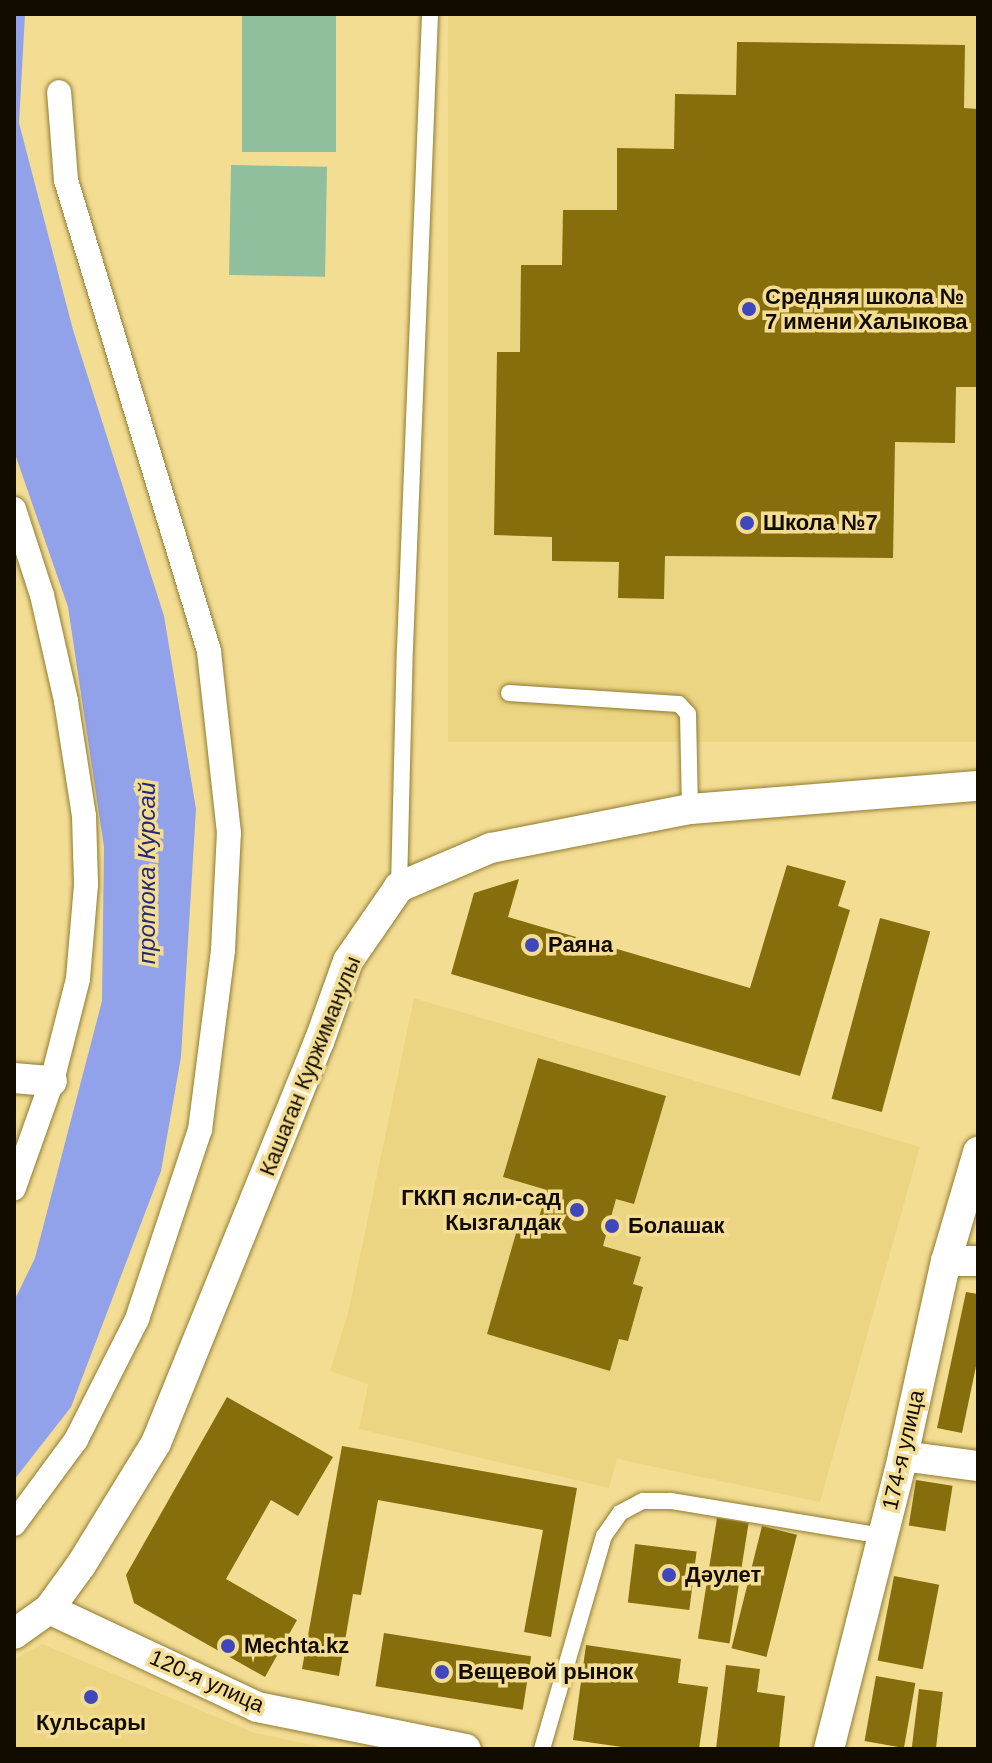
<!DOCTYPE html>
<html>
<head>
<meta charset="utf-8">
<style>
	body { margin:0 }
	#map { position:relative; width:992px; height:1763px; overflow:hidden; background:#f3dd93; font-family:Helvetica,sans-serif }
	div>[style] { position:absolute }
	.built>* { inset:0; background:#ecd582; transform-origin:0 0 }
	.green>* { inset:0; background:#90bf9e; transform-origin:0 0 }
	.water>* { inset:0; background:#91a1ea }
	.building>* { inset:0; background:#856e0b; transform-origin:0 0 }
	.roads { filter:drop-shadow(0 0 2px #907c32) drop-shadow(0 0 2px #907c32) }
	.service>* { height:16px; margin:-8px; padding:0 8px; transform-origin:8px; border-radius:8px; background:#fff }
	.pedestrian>* { height:24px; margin:-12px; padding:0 12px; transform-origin:12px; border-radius:12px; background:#fff }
	.minor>* { height:30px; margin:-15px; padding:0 15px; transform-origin:15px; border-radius:15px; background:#fff }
	.dots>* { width:22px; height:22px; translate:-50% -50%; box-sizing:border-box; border:4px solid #f3dd93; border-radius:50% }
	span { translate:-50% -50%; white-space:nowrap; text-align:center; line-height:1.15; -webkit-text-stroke:7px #f3dd93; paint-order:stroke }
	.poi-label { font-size:22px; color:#120c00; font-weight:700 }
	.left { translate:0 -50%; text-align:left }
	.right { translate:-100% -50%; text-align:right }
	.street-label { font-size:22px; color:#120c00 }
	.water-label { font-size:24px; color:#24287c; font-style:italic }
	.frame { position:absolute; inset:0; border:16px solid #120c00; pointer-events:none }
</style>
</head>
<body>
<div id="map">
	<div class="built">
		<i style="left:448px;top:14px;width:530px;height:728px"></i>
		<i style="clip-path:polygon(414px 998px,920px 1147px,820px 1502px,617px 1459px,609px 1488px,359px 1429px,368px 1384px,330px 1371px,348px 1313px)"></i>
		<i style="clip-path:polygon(42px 1644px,255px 1733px,333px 1749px,14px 1749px,14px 1660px)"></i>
	</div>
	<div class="green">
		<i style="left:242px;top:14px;width:94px;height:138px"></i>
		<i style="left:231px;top:165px;width:96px;height:110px;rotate:1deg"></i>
	</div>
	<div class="water">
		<i style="clip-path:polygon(14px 14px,25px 14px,19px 123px,73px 330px,164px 616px,196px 809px,181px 1057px,161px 1171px,71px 1407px,14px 1480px,14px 1301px,35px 1258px,102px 1001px,104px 847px,68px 607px,14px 451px)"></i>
	</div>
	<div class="building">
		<i style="clip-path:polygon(737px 42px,965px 45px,964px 108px,978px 109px,978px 387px,956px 387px,955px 443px,895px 442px,893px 558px,665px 556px,664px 599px,618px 598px,619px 562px,552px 561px,552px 537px,494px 535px,497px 352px,520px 352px,521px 265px,562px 265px,563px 210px,617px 210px,617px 148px,674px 149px,675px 94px,736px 95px)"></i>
		<i style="clip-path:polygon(787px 865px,846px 881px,838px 906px,850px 910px,800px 1076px,451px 974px,474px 893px,519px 879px,508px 917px,750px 988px)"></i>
		<i style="left:880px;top:918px;width:52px;height:187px;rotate:15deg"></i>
		<i style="clip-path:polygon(538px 1058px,666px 1096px,634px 1204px,616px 1199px,603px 1246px,641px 1257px,633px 1284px,643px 1287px,628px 1341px,619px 1339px,610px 1371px,487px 1334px,521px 1216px,538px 1221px,547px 1190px,503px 1177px)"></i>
		<i style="clip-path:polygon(966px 1292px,978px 1294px,978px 1357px,962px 1433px,937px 1428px)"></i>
		<i style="clip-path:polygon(227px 1397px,333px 1457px,298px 1516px,271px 1500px,226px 1579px,297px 1620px,265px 1677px,134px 1603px,126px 1575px)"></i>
		<i style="clip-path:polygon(342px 1446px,577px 1488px,551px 1637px,524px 1632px,543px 1530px,378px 1500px,361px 1595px,353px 1594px,339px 1676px,302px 1669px)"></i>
		<i style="left:916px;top:1480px;width:37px;height:46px;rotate:9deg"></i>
		<i style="left:717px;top:1518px;width:32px;height:122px;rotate:9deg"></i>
		<i style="left:762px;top:1526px;width:36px;height:126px;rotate:14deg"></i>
		<i style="left:635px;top:1544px;width:62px;height:59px;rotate:7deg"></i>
		<i style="left:894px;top:1576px;width:46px;height:86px;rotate:11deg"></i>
		<i style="left:384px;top:1633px;width:149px;height:54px;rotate:9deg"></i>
		<i style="clip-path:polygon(586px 1645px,681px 1659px,678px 1683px,708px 1687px,699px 1749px,636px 1749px,573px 1740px)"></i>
		<i style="clip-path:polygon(726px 1665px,760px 1669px,757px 1692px,785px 1696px,779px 1749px,716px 1749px)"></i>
		<i style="left:876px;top:1676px;width:40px;height:66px;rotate:10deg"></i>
		<i style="left:919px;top:1689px;width:24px;height:61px;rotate:7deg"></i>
	</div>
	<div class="roads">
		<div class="service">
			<i style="left:509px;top:693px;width:170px;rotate:3.7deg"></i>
			<i style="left:679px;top:704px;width:13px;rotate:48deg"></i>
			<i style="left:688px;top:714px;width:95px;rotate:88.8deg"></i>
			<i style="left:399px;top:887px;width:239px;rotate:-88.6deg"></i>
			<i style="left:405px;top:648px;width:634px;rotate:-87.74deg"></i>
			<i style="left:542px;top:1749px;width:222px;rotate:-73.8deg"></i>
			<i style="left:604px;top:1536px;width:28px;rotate:-55deg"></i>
			<i style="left:620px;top:1513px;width:26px;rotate:-28deg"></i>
			<i style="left:643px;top:1501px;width:28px"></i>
			<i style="left:671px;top:1501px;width:215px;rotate:9.4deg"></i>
		</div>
		<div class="pedestrian">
			<i style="left:14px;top:509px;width:90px;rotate:72deg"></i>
			<i style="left:42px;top:595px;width:109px;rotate:77.2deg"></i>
			<i style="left:66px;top:701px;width:116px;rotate:81.1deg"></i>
			<i style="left:84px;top:816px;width:69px;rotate:88.3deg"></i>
			<i style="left:86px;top:885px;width:94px;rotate:94.9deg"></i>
			<i style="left:78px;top:979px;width:105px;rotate:104.3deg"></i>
			<i style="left:52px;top:1081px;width:114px;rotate:109.6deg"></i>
			<i style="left:14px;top:1524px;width:104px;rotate:-53.6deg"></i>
			<i style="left:76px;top:1440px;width:136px;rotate:-63.2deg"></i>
			<i style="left:137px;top:1319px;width:199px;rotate:-71.6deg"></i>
			<i style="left:200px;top:1130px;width:181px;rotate:-82.7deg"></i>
			<i style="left:223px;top:950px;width:117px;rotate:-87.1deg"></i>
			<i style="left:229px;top:833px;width:183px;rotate:-96.3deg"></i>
			<i style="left:209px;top:651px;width:492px;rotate:-106.9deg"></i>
			<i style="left:66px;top:180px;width:88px;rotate:-94.5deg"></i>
		</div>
		<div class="minor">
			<i style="left:14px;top:1078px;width:38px;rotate:5deg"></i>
			<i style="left:946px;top:1261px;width:32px"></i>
			<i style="left:903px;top:1456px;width:76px;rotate:7.6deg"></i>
			<i style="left:49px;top:1609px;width:230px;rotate:25.2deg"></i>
			<i style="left:257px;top:1707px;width:213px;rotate:11.4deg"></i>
			<i style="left:14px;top:1634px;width:43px;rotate:-35.5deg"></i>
			<i style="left:49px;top:1609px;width:54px;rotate:-54deg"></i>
			<i style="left:81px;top:1565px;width:143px;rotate:-58.4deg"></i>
			<i style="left:156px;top:1443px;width:433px;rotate:-67.9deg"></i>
			<i style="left:319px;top:1042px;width:86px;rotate:-70.3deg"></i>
			<i style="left:348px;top:961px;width:90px;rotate:-55.4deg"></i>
			<i style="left:399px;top:887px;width:100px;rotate:-23deg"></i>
			<i style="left:491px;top:848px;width:203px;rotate:-11.1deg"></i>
			<i style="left:690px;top:809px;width:289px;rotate:-4.6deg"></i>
			<i style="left:829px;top:1749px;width:302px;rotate:-75.8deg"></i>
			<i style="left:903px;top:1456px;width:200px;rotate:-77.6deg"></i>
			<i style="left:946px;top:1261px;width:114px;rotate:-73.6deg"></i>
		</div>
	</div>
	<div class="dots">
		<i style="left:749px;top:309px;background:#3f47bb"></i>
		<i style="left:747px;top:523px;background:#3f47bb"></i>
		<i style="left:532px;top:945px;background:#3f47bb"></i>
		<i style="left:577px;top:1210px;background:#3f47bb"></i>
		<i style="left:612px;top:1226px;background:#3f47bb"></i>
		<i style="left:669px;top:1575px;background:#3f47bb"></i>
		<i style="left:228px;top:1646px;background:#3f47bb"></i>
		<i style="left:442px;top:1672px;background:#3f47bb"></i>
		<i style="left:91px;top:1697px;background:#3f47bb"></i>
	</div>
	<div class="poi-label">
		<span class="left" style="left:765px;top:309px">Средняя школа №<br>7 имени Халыкова</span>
		<span class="left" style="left:763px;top:523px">Школа №7</span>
		<span class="left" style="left:548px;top:945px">Раяна</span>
		<span class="right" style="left:561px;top:1210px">ГККП ясли-сад<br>Кызгалдак</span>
		<span class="left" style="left:628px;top:1226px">Болашак</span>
		<span class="left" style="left:685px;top:1575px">Дәулет</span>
		<span class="left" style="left:244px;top:1646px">Mechta.kz</span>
		<span class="left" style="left:458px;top:1672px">Вещевой рынок</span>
		<span style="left:91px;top:1723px">Кульсары</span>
	</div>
	<div class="street-label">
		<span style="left:310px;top:1066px;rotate:-68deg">Кашаган Куржиманулы</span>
		<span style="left:903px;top:1450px;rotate:-77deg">174-я улица</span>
		<span style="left:207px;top:1681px;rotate:24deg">120-я улица</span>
	</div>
	<div class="water-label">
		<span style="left:147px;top:873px;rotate:-90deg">протока Курсай</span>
	</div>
	<div class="frame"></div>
</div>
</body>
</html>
